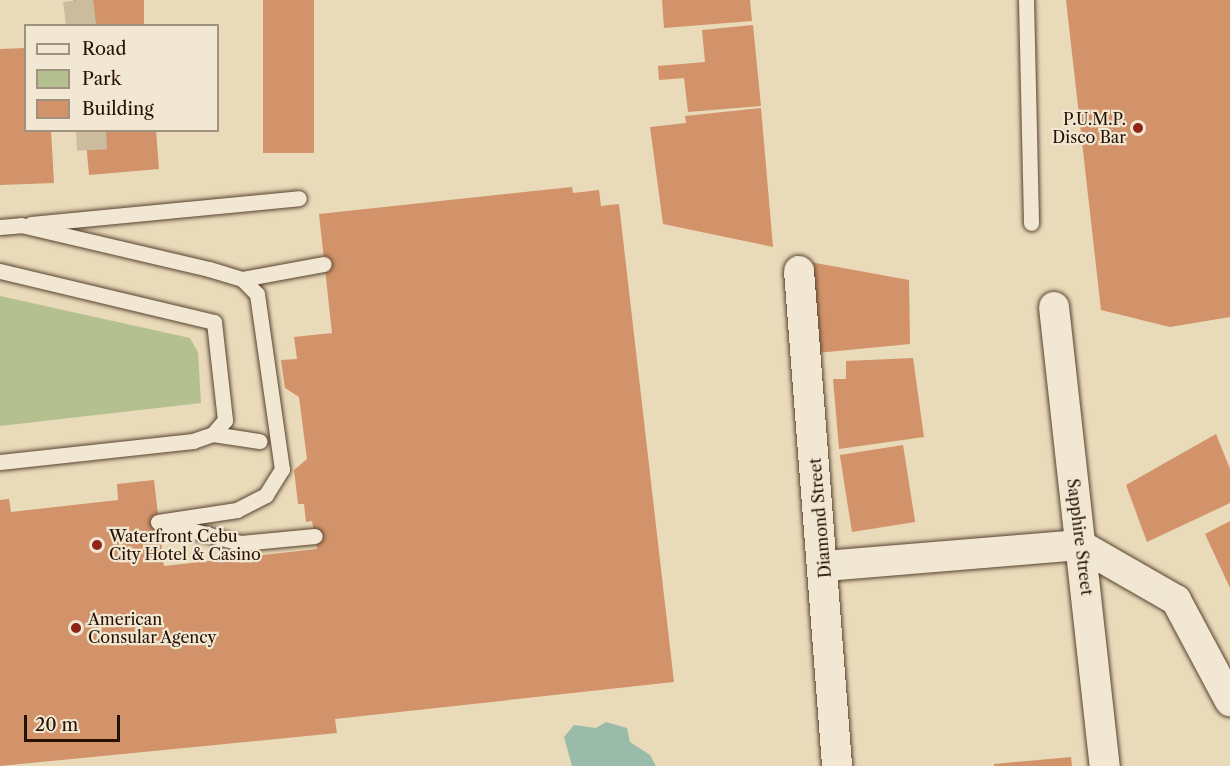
<!DOCTYPE html>
<html>
<head>
<meta charset="utf-8">
<style>
	body { margin:0 }
	#map { position:relative; width:1230px; height:766px; overflow:hidden; background:#e9dab9; font-family:"Libre Caslon Text",serif }
	div>[style] { position:absolute }
	.green>* { inset:0; background:#b5c090 }
	.water>* { inset:0; background:#99bba9 }
	.building>* { inset:0; background:#d2936a; transform-origin:0 0 }
	.street-tunnel>* { height:30px; margin-top:-15px; transform-origin:0; background:repeating-linear-gradient(90deg,#ccbc9e 0 30px,transparent 0 45px) }
	.roads { filter:drop-shadow(0 0 2px #584330) drop-shadow(0 0 2px #584330) }
	.lane>* { height:15px; margin:-7.5px; padding:0 7.5px; transform-origin:7.5px; border-radius:7.5px; background:#f1e7d2 }
	.street>* { height:30px; margin:-15px; padding:0 15px; transform-origin:15px; border-radius:15px; background:#f1e7d2 }
	.dots>* { width:16px; height:16px; translate:-50% -50%; box-sizing:border-box; border:3px solid #f1e7d2; border-radius:50% }
	span { translate:-50% -50%; white-space:nowrap; text-align:center; line-height:1.15; -webkit-text-stroke:4.5px #f1e7d2; paint-order:stroke }
	.poi-label { font-size:16px; color:#281102 }
	.right { translate:-100% -50%; text-align:right }
	.left { translate:0 -50%; text-align:left }
	.street-label { font-size:16px; color:#281102 }
	.legend { position:absolute; left:24px; top:24px; width:195px; height:108px; box-sizing:border-box; background:#f1e7d2; border:2px solid #a1917f; margin:0; padding:8px 10px; list-style:none; font-size:18px; color:#281102 }
	.legend li { display:flex; align-items:center; gap:12px; height:30px }
	.legend b { width:30px; border:2px solid #a1917f }
	.scale { position:absolute; left:24px; top:715px; width:96px; height:27px; box-sizing:border-box; border:3px solid #281102; border-top:0; padding-left:8px; font-size:18px; line-height:21px; white-space:nowrap; color:#281102; -webkit-text-stroke:4px #f1e7d2; paint-order:stroke }
</style>
</head>
<body>
<div id="map">
	<div class="green">
		<i style="clip-path:polygon(0 296px,190px 338px,198px 352px,201px 403px,0 426px)"></i>
	</div>
	<div class="water">
		<i style="clip-path:polygon(606px 722px,627px 728px,630px 742px,650px 755px,656px 766px,572px 766px,564px 737px,574px 725px,596px 728px)"></i>
	</div>
	<div class="building">
		<i style="left:73px;top:0;width:71px;height:26px"></i>
		<i style="left:263px;top:0;width:51px;height:153px"></i>
		<i style="clip-path:polygon(662px 0,750px 0,752px 21px,664px 28px)"></i>
		<i style="clip-path:polygon(1066px 0,1230px 0,1230px 317px,1170px 327px,1101px 310px)"></i>
		<i style="clip-path:polygon(753px 25px,761px 106px,688px 112px,684px 78px,659px 80px,658px 66px,705px 62px,702px 30px)"></i>
		<i style="clip-path:polygon(26px 48px,26px 130px,51px 130px,54px 183px,0 185px,0 49px)"></i>
		<i style="clip-path:polygon(761px 108px,773px 247px,663px 224px,650px 127px,686px 123px,685px 116px)"></i>
		<i style="clip-path:polygon(85px 130px,156px 130px,159px 169px,89px 175px)"></i>
		<i style="clip-path:polygon(572px 187px,573px 193px,599px 190px,601px 206px,619px 204px,674px 682px,335px 719px,337px 733px,0 766px,0 500px,9px 499px,11px 512px,118px 500px,117px 484px,154px 480px,164px 566px,317px 549px,312px 521px,306px 522px,304px 504px,298px 504px,294px 470px,307px 459px,299px 397px,285px 388px,281px 360px,297px 359px,294px 337px,332px 333px,319px 214px)"></i>
		<i style="clip-path:polygon(810px 262px,909px 280px,910px 344px,817px 353px)"></i>
		<i style="clip-path:polygon(913px 358px,924px 437px,839px 449px,833px 379px,846px 379px,846px 361px)"></i>
		<i style="clip-path:polygon(1216px 434px,1230px 469px,1230px 503px,1147px 542px,1126px 485px)"></i>
		<i style="left:903px;top:445px;width:78px;height:64px;rotate:81deg"></i>
		<i style="clip-path:polygon(1230px 521px,1230px 588px,1205px 534px)"></i>
		<i style="clip-path:polygon(1071px 757px,1072px 766px,994px 766px,994px 764px)"></i>
	</div>
	<div class="street-tunnel">
		<i style="left:78px;top:0;width:26px;rotate:83deg"></i>
		<i style="left:91px;top:130px;width:20px;rotate:87deg"></i>
	</div>
	<div class="roads">
		<div class="lane">
			<i style="left:1026px;top:0;width:223px;rotate:88.7deg"></i>
			<i style="left:31px;top:224px;width:269px;rotate:-5.5deg"></i>
			<i style="left:0;top:227px;width:21px;rotate:-5deg"></i>
			<i style="left:21px;top:225px;width:193px;rotate:13.2deg"></i>
			<i style="left:209px;top:269px;width:34px;rotate:17deg"></i>
			<i style="left:242px;top:279px;width:21px;rotate:45deg"></i>
			<i style="left:257px;top:294px;width:177px;rotate:81.9deg"></i>
			<i style="left:282px;top:469px;width:31px;rotate:122deg"></i>
			<i style="left:266px;top:495px;width:33px;rotate:153deg"></i>
			<i style="left:237px;top:510px;width:80px;rotate:171.4deg"></i>
			<i style="left:0;top:271px;width:220px;rotate:13.4deg"></i>
			<i style="left:214px;top:322px;width:99px;rotate:83.6deg"></i>
			<i style="left:225px;top:420px;width:18px;rotate:131deg"></i>
			<i style="left:213px;top:434px;width:21px;rotate:161deg"></i>
			<i style="left:193px;top:441px;width:194px;rotate:173.8deg"></i>
			<i style="left:242px;top:279px;width:83px;rotate:-10.4deg"></i>
			<i style="left:213px;top:434px;width:47px;rotate:8.7deg"></i>
			<i style="left:167px;top:524px;width:76px;rotate:14.4deg"></i>
			<i style="left:241px;top:543px;width:74px;rotate:-5.4deg"></i>
		</div>
		<div class="street">
			<i style="left:799px;top:271px;width:496px;rotate:85.6deg"></i>
			<i style="left:1054px;top:307px;width:462px;rotate:83.7deg"></i>
			<i style="left:1080px;top:545px;width:111px;rotate:29.8deg"></i>
			<i style="left:1176px;top:600px;width:115px;rotate:61.9deg"></i>
			<i style="left:825px;top:566px;width:256px;rotate:-4.7deg"></i>
		</div>
	</div>
	<div class="dots">
		<i style="left:1138px;top:128px;background:#8f2418"></i>
		<i style="left:97px;top:545px;background:#8f2418"></i>
		<i style="left:76px;top:628px;background:#8f2418"></i>
	</div>
	<div class="poi-label">
		<span class="right" style="left:1126px;top:128px">P.U.M.P.<br>Disco Bar</span>
		<span class="left" style="left:109px;top:545px">Waterfront Cebu<br>City Hotel &amp; Casino</span>
		<span class="left" style="left:88px;top:628px">American<br>Consular Agency</span>
	</div>
	<div class="street-label">
		<span style="left:820px;top:518px;rotate:-95deg">Diamond Street</span>
		<span style="left:1080px;top:537px;rotate:83deg">Sapphire Street</span>
	</div>
	<ul class="legend">
	<li><b style="height:8px;background:#f1e7d2"></b>Road</li>
	<li><b style="height:16px;background:#b5c090"></b>Park</li>
	<li><b style="height:16px;background:#d2936a"></b>Building</li>
	</ul>
	<div class="scale">20 m</div>
</div>
</body>
</html>
